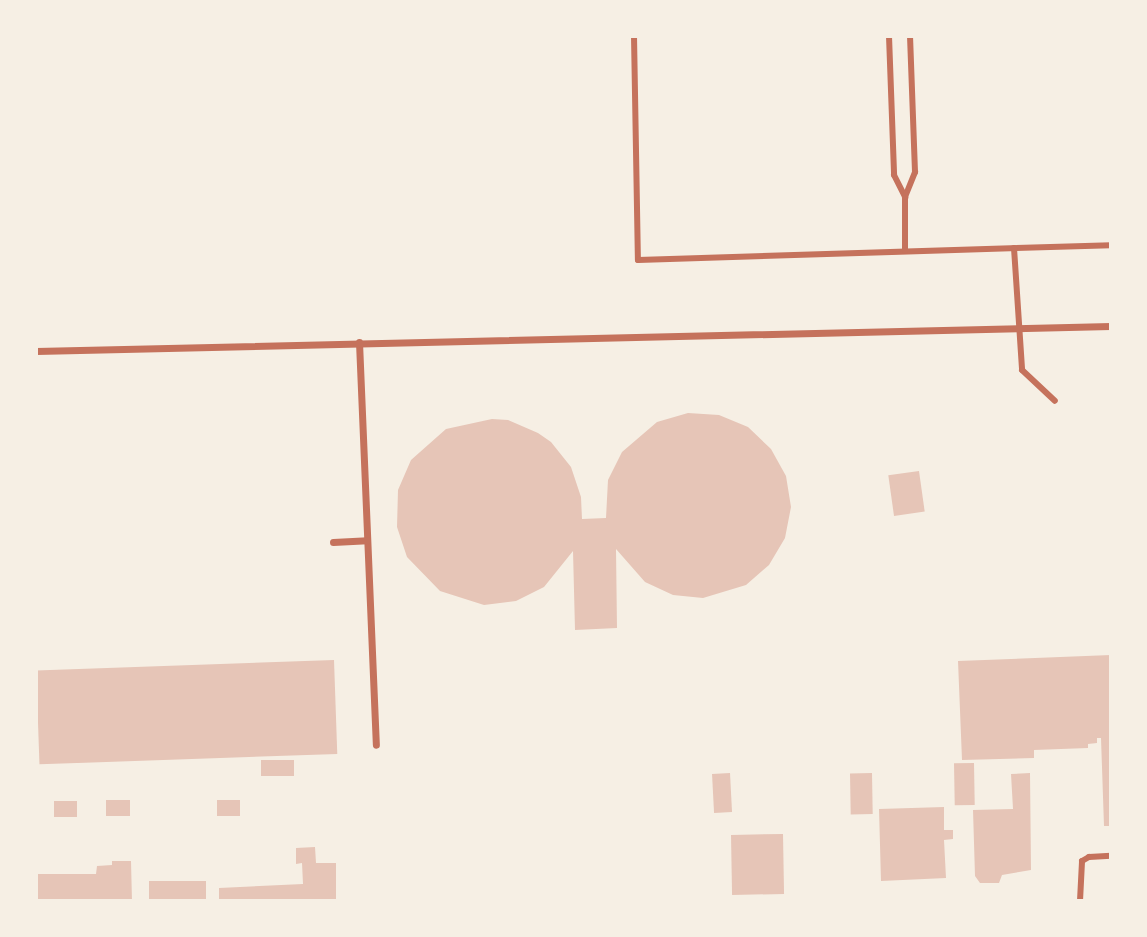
<!DOCTYPE html>
<html>
<head>
<meta charset="utf-8">
<style>
	body { margin:0 }
	#map { position:relative; width:1147px; height:937px; overflow:hidden; background:#f6efe4; font-family:Mulish,sans-serif }
	div>[style] { position:absolute }
	.building>* { inset:0; background:#e6c5b7; transform-origin:0 0 }
	.service>* { height:6px; margin:-3px; padding:0 3px; transform-origin:3px; border-radius:3px; background:#c5725c }
	.pedestrian>* { height:7px; margin:-3.5px; padding:0 3.5px; transform-origin:3.5px; border-radius:3.5px; background:#c5725c }
	span { translate:-50% -50%; white-space:nowrap; text-align:center; line-height:1.15; -webkit-text-stroke:6px #f6efe4; paint-order:stroke }
	.frame { position:absolute; inset:0; border:38px solid #f6efe4; pointer-events:none }
</style>
</head>
<body>
<div id="map">
	<div class="building">
		<i style="clip-path:polygon(688px 413px,719px 415px,748px 427px,771px 449px,786px 476px,791px 507px,785px 538px,769px 565px,746px 585px,703px 598px,673px 595px,645px 582px,616px 549px,617px 628px,575px 630px,573px 551px,544px 587px,516px 601px,484px 605px,440px 591px,407px 557px,397px 527px,398px 490px,411px 460px,446px 429px,492px 419px,508px 420px,538px 433px,551px 442px,571px 467px,581px 497px,582px 519px,606px 518px,608px 480px,622px 452px,657px 422px)"></i>
		<i style="left:919px;top:471px;width:41px;height:31px;rotate:82deg"></i>
		<i style="clip-path:polygon(1111px 655px,1111px 826px,1104px 826px,1101px 738px,1097px 738px,1097px 743px,1088px 744px,1088px 748px,1034px 750px,1034px 758px,962px 760px,958px 661px)"></i>
		<i style="left:334px;top:660px;width:94px;height:298px;rotate:88deg"></i>
		<i style="left:294px;top:760px;width:16px;height:33px;rotate:90deg"></i>
		<i style="left:974px;top:763px;width:42px;height:20px;rotate:89deg"></i>
		<i style="left:730px;top:773px;width:39px;height:18px;rotate:87deg"></i>
		<i style="left:872px;top:773px;width:41px;height:22px;rotate:89deg"></i>
		<i style="clip-path:polygon(1030px 773px,1031px 870px,1002px 875px,999px 883px,980px 883px,975px 876px,973px 810px,1013px 809px,1011px 774px)"></i>
		<i style="left:106px;top:800px;width:24px;height:16px"></i>
		<i style="left:240px;top:800px;width:16px;height:23px;rotate:90deg"></i>
		<i style="left:77px;top:801px;width:16px;height:23px;rotate:90deg"></i>
		<i style="clip-path:polygon(944px 807px,944px 830px,953px 830px,953px 839px,944px 840px,946px 878px,881px 881px,879px 809px)"></i>
		<i style="left:783px;top:834px;width:60px;height:52px;rotate:89deg"></i>
		<i style="clip-path:polygon(315px 847px,316px 863px,336px 863px,336px 901px,219px 901px,219px 888px,303px 884px,302px 863px,296px 864px,296px 848px)"></i>
		<i style="clip-path:polygon(112px 861px,131px 861px,132px 901px,36px 901px,36px 874px,96px 874px,97px 866px,112px 865px)"></i>
		<i style="left:206px;top:881px;width:20px;height:57px;rotate:90deg"></i>
	</div>
	<div class="service">
		<i style="left:634px;top:36px;width:224px;rotate:89deg"></i>
		<i style="left:638px;top:260px;width:473px;rotate:-1.8deg"></i>
		<i style="left:889px;top:36px;width:139px;rotate:87.9deg"></i>
		<i style="left:894px;top:175px;width:25px;rotate:63deg"></i>
		<i style="left:1014px;top:248px;width:122px;rotate:86.2deg"></i>
		<i style="left:1022px;top:370px;width:45px;rotate:43.2deg"></i>
		<i style="left:905px;top:251px;width:54px;rotate:-90deg"></i>
		<i style="left:905px;top:197px;width:27px;rotate:-68deg"></i>
		<i style="left:915px;top:172px;width:136px;rotate:-92.1deg"></i>
		<i style="left:1080px;top:901px;width:40px;rotate:-87.1deg"></i>
		<i style="left:1082px;top:861px;width:8px;rotate:-30deg"></i>
		<i style="left:1089px;top:857px;width:22px;rotate:-3deg"></i>
	</div>
	<div class="pedestrian">
		<i style="left:359px;top:342px;width:403px;rotate:87.6deg"></i>
		<i style="left:36px;top:351px;width:1075px;rotate:-1.33deg"></i>
		<i style="left:333px;top:542px;width:34px;rotate:-3deg"></i>
	</div>
	<div class="frame"></div>
</div>
</body>
</html>
